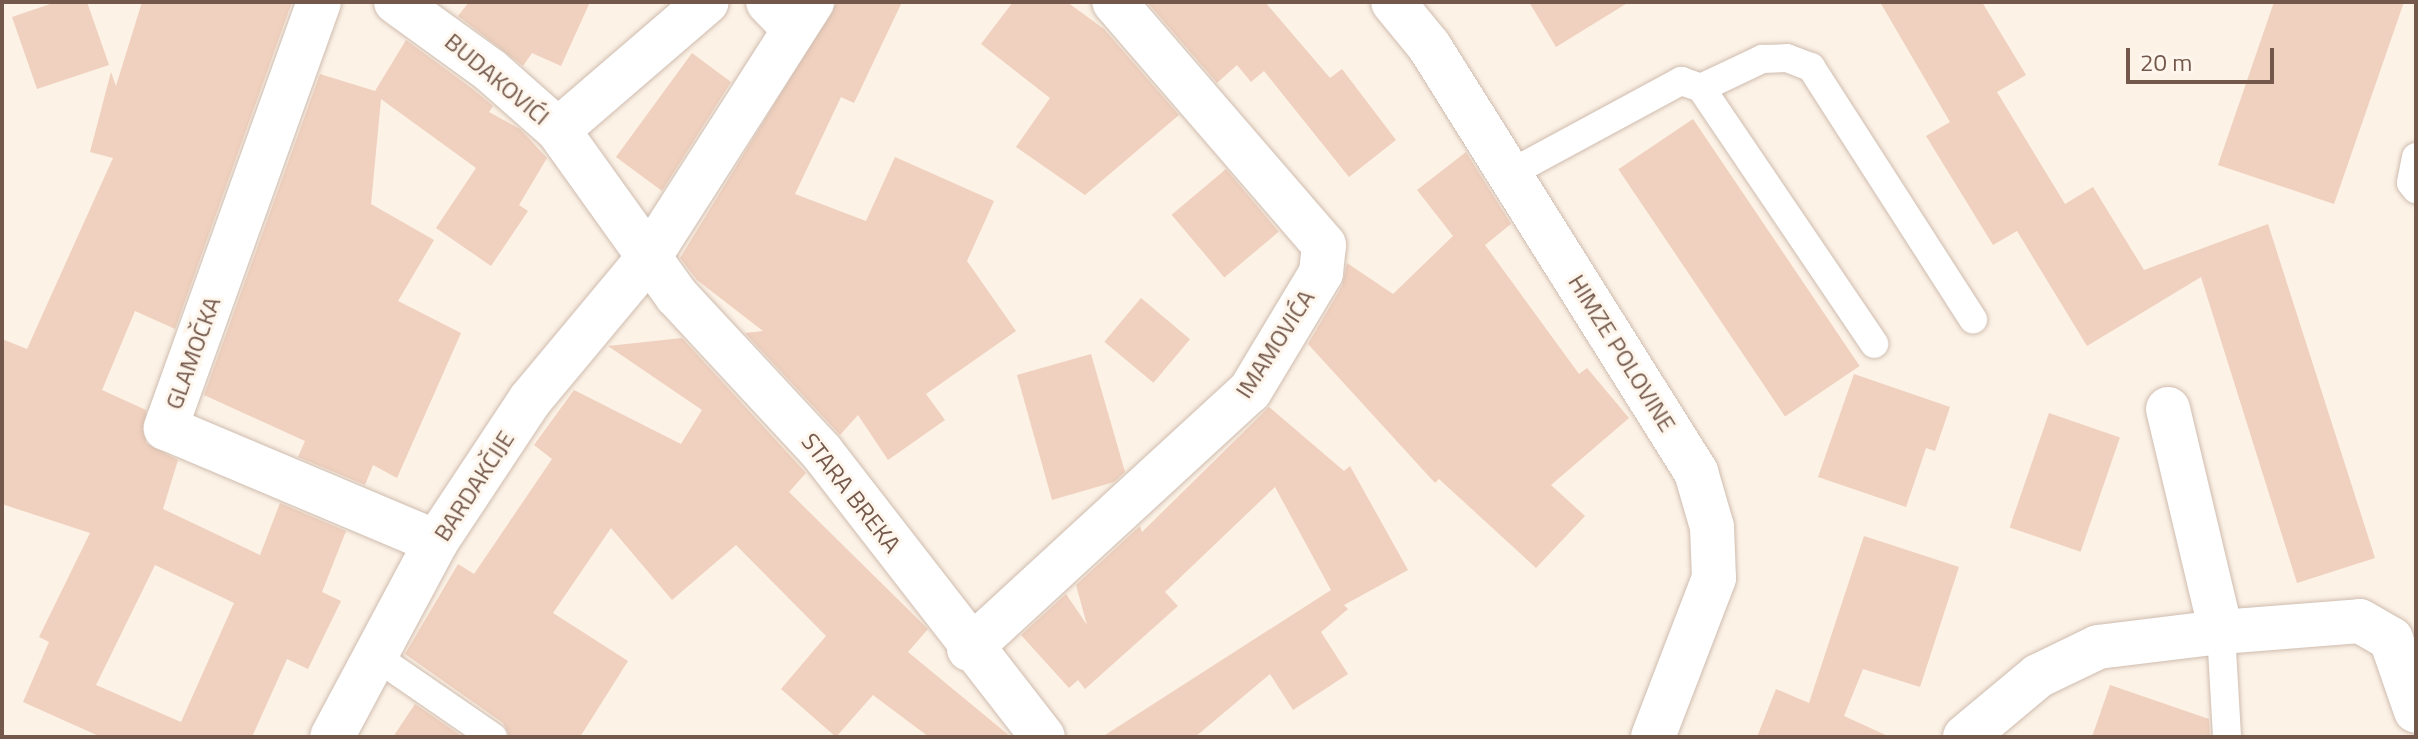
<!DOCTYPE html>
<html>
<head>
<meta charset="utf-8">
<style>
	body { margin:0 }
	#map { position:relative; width:2418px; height:739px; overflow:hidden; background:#fcf2e6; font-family:"Titillium Web",sans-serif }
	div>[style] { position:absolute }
	.building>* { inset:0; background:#f0d0be; transform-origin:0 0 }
	.roads { filter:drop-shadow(0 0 2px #cfbcaf) drop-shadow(0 0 2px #cfbcaf) }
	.lane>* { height:28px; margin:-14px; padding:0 14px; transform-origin:14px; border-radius:14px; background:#fff }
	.street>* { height:44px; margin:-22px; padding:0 22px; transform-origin:22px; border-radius:22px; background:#fff }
	.secondary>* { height:44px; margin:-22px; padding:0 22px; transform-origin:22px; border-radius:22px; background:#fff }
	span { translate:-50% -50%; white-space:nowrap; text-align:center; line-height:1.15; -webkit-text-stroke:6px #fef6ec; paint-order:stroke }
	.street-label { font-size:24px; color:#74584b }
	.frame { position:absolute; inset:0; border:4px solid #74584b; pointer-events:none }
	.scale { position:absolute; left:2126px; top:48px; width:148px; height:36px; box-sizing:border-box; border:4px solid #74584b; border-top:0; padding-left:10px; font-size:24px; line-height:28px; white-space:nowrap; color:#74584b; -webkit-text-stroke:6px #fef6ec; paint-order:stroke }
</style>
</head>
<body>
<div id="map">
	<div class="building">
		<i style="clip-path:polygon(56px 2px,87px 2px,109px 65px,37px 89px,12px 17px)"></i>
		<i style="clip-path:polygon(evenodd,142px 2px,292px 2px,175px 329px,135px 311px,102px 390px,146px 410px,146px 443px,178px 460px,163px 509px,260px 555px,280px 503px,346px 531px,322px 592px,341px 601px,308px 669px,287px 659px,252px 737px,101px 737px,23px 702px,49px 642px,39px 637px,90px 533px,2px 504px,2px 339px,27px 349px,113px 158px,90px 152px,111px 72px,116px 86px,142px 2px,155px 565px,234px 603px,181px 722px,96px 685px,155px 565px)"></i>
		<i style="clip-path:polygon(469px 2px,590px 2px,561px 66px,532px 53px,523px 66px,458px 16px)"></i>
		<i style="clip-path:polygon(837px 2px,902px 2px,854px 103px,841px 97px,795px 194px,866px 221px,895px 157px,994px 201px,967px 261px,1016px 331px,926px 394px,945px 420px,888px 460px,858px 415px,840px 435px,745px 333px,763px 331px,697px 280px,680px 258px)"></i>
		<i style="clip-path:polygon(1013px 2px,1067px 2px,1104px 29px,1179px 115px,1085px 195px,1016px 147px,1050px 98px,981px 44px)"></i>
		<i style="clip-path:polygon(1147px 2px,1265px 2px,1330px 78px,1342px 69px,1396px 140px,1349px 177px,1264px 71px,1251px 82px,1237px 65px,1217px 83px)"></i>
		<i style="clip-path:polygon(1529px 2px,1629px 2px,1556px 47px)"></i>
		<i style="clip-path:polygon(1880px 2px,1982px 2px,2026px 75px,1997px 92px,2065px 204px,2093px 187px,2144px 270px,2268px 224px,2375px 558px,2297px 583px,2201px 277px,2087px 346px,2017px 231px,1993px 245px,1926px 136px,1950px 122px)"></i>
		<i style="clip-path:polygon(2274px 2px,2404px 2px,2334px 204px,2218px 165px)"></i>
		<i style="clip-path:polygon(406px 40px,474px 90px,493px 106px,489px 112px,520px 129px,547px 158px,519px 205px,528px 211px,491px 266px,436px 228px,476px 168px,381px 99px,371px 204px,434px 240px,398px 301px,461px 333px,397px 478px,373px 465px,365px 485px,298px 457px,305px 441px,204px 395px,320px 74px,375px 91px)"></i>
		<i style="clip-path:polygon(692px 53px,731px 82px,662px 191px,616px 157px)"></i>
		<i style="left:1693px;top:119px;width:298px;height:90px;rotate:56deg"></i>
		<i style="clip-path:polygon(1466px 152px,1511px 224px,1485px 245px,1579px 374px,1587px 368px,1629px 418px,1551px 485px,1585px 516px,1536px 568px,1439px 479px,1435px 483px,1308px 344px,1342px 286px,1347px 263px,1393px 294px,1453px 236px,1417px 190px)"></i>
		<i style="left:1226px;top:169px;width:82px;height:71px;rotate:50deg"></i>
		<i style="left:1141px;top:298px;width:64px;height:57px;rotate:40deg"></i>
		<i style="clip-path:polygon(682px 338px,806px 473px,789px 492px,928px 629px,908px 652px,1011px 737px,929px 737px,873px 695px,836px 737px,781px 689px,826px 636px,736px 545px,672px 600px,611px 528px,553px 613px,628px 661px,580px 737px,510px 737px,503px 723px,405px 654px,458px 564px,474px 574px,552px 459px,534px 445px,574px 390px,681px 444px,702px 410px,608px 346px)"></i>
		<i style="clip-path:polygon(1091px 354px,1125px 472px,1114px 482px,1052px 500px,1017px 375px)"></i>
		<i style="clip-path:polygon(1854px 374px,1950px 407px,1935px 451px,1926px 448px,1906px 507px,1818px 477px)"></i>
		<i style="clip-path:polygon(1269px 407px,1344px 471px,1350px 466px,1408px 570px,1344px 605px,1348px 609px,1321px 632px,1348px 674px,1293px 710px,1270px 674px,1195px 737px,1102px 737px,1331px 590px,1275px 487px,1165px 592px,1178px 606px,1085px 689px,1078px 680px,1069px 688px,1021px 635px,1066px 594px,1087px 625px,1076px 585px,1140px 526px,1142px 532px)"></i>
		<i style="left:2049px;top:413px;width:75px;height:121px;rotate:19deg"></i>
		<i style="clip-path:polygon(1864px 536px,1959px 567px,1920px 687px,1863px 669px,1844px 716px,1890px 737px,1757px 737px,1776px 689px,1809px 703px)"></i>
		<i style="clip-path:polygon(2110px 685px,2209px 719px,2210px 737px,2092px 737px)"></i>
		<i style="clip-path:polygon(415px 704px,463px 737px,393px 737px)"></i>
	</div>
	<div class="roads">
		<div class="lane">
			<i style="left:1701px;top:88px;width:68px;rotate:-25.4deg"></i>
			<i style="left:1762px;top:59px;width:25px;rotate:-2deg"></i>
			<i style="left:1787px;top:58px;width:26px;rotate:21deg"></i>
			<i style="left:1811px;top:67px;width:300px;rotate:57.3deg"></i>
			<i style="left:2416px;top:157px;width:26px;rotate:101deg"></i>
			<i style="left:2411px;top:183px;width:8px;rotate:50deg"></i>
			<i style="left:1509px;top:174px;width:196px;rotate:-28.4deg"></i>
			<i style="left:1681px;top:81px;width:21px;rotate:19deg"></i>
			<i style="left:1701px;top:88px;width:309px;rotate:55.9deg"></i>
			<i style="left:2221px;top:632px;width:105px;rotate:86.7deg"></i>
			<i style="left:375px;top:656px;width:143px;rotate:34.5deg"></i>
		</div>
		<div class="street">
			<i style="left:319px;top:2px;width:453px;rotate:109.8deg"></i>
			<i style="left:166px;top:428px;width:293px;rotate:22.9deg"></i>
			<i style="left:396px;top:2px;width:116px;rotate:35.9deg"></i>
			<i style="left:490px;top:70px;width:91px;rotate:41.4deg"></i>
			<i style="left:558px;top:130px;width:204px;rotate:54.4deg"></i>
			<i style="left:677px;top:296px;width:212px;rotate:47.1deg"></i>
			<i style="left:821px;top:451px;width:362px;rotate:52.2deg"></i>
			<i style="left:1393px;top:2px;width:57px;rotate:50.7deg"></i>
			<i style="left:1429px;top:46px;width:503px;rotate:57.92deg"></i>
			<i style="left:1696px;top:472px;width:57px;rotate:73.8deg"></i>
			<i style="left:1712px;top:527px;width:51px;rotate:87.8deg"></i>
			<i style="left:1714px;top:578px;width:170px;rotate:111deg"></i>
			<i style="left:558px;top:130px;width:196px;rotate:-40.7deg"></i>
			<i style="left:2168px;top:409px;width:229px;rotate:76.6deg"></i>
			<i style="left:2221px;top:632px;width:139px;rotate:-4.5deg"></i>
			<i style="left:2360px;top:621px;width:36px;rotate:30deg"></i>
			<i style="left:2391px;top:639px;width:76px;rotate:70.9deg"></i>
			<i style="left:969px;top:649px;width:381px;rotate:-42.6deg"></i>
			<i style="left:1250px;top:391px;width:138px;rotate:-59deg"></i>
			<i style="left:1321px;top:273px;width:28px;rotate:-84deg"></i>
			<i style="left:1324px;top:245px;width:321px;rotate:-130.8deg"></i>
			<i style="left:1965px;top:737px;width:95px;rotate:-39.9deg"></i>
			<i style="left:2038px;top:676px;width:67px;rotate:-25.8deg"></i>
			<i style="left:2098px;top:647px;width:124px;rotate:-7deg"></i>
		</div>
		<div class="secondary">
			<i style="left:768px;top:2px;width:37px;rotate:46deg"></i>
			<i style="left:332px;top:737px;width:221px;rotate:-61.9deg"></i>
			<i style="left:436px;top:542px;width:170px;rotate:-56.5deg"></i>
			<i style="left:530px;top:400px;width:186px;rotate:-50.2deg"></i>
			<i style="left:649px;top:257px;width:303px;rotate:-57.4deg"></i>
		</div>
	</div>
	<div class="street-label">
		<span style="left:497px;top:79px;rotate:40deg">BUDAKOVIĆI</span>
		<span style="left:1275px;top:344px;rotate:-57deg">IMAMOVIĆA</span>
		<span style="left:193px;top:353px;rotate:-70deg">GLAMOČKA</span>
		<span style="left:1622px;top:353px;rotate:58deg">HIMZE POLOVINE</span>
		<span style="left:474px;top:486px;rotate:-57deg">BARDAKČIJE</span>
		<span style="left:851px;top:493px;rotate:52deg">STARA BREKA</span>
	</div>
	<div class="frame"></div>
	<div class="scale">20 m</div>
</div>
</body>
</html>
